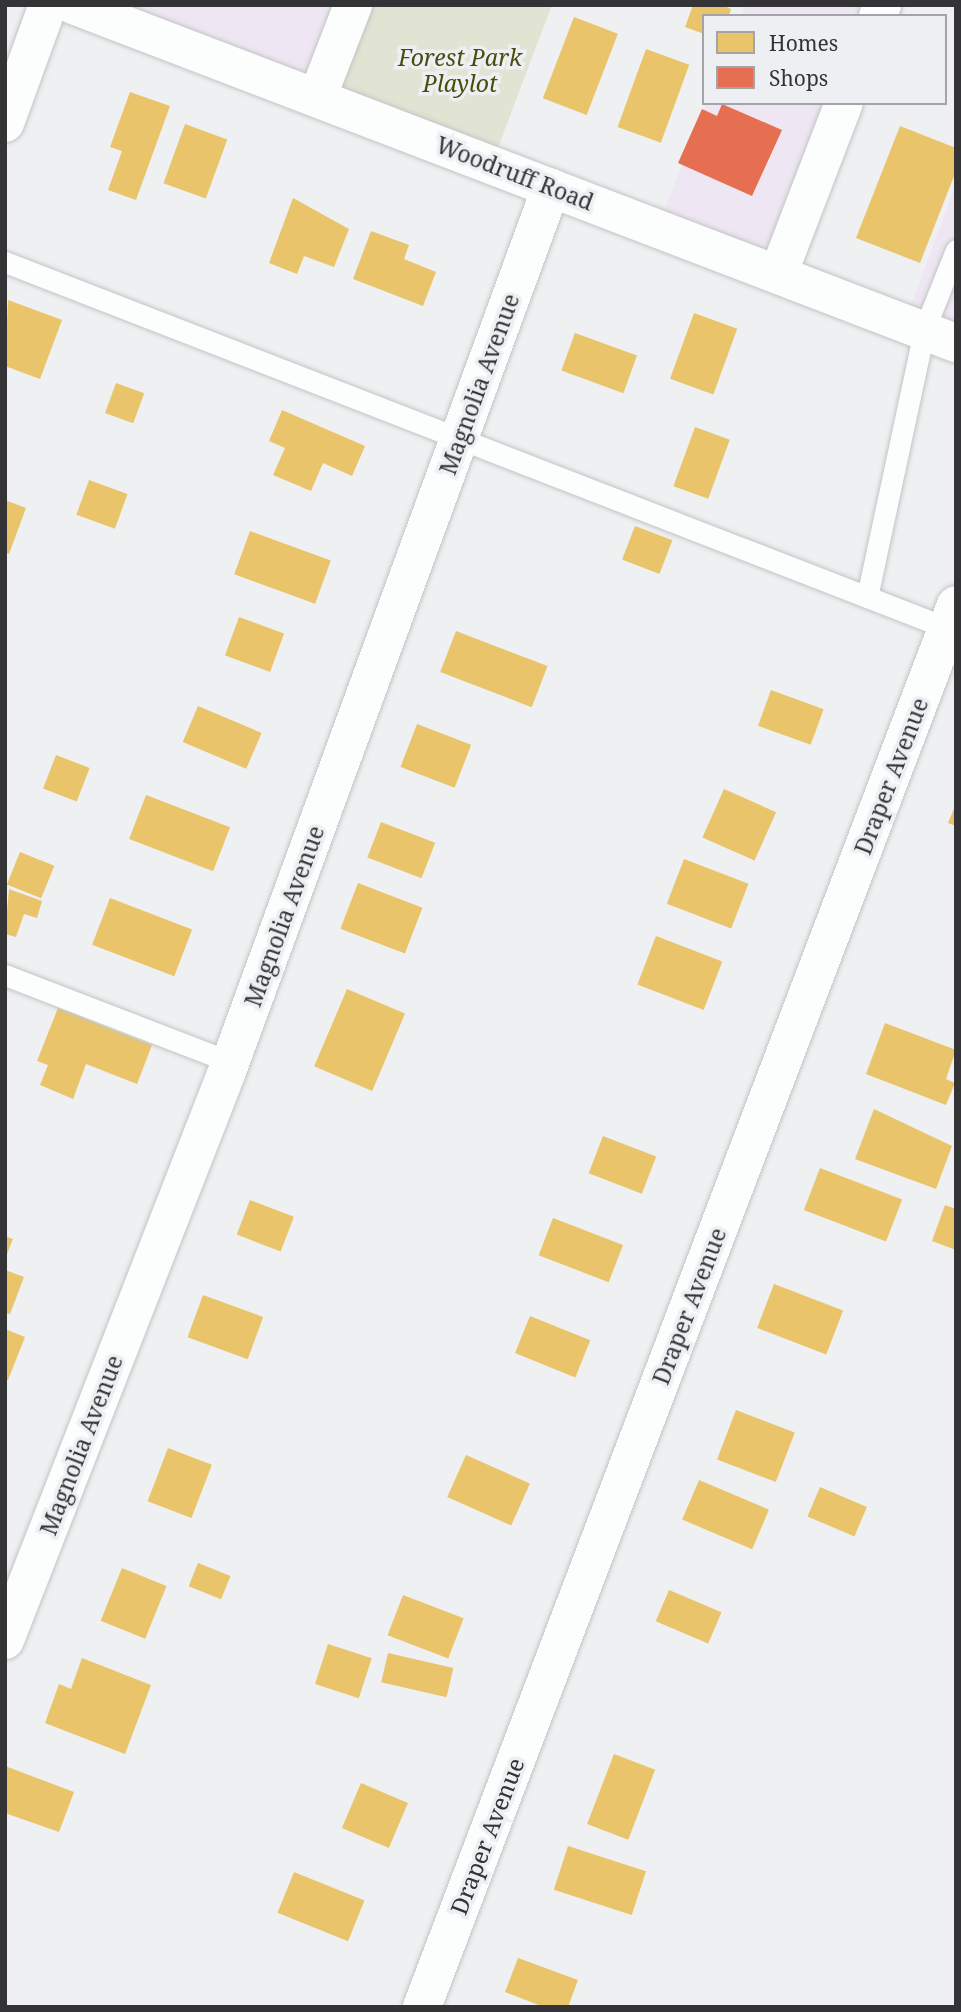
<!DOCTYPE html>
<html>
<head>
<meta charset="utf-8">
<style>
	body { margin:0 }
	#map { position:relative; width:961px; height:2012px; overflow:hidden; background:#eef0f2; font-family:"Noto Serif",serif }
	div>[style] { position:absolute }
	.commercial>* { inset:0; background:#eee7f3; transform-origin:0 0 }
	.green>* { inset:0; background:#e1e4d3 }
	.homes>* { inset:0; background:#e9c46a; transform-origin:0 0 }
	.shops>* { inset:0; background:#e76f51 }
	.roads { filter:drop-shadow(0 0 2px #c3c4c5) drop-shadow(0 0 2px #c3c4c5) }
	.service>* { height:21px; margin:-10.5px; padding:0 10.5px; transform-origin:10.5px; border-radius:10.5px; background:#fcfdfd }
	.minor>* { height:38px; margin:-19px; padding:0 19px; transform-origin:19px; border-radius:19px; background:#fcfdfd }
	.tertiary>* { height:38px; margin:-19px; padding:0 19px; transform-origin:19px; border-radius:19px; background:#fcfdfd }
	span { translate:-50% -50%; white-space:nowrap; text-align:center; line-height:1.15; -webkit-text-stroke:7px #edeff3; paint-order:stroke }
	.park-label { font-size:23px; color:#494c0d; font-style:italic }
	.street-label { font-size:23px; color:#343436 }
	.frame { position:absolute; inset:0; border:7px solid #343436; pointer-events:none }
	.legend { position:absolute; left:702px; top:14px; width:245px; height:91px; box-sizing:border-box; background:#edeff3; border:2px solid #a3a4a7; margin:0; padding:9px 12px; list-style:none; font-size:21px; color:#343436 }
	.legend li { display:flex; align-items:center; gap:14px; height:35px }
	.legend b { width:35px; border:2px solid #a3a4a7 }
</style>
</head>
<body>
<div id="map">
	<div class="commercial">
		<i style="clip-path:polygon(111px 5px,338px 5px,310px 81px)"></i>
		<i style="left:743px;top:5px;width:159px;height:12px"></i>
		<i style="clip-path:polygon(706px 103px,865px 103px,799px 272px,662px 216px)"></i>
		<i style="clip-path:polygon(956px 183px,956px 332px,908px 314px)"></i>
	</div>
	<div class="green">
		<i style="clip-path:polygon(338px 5px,552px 5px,496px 153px,310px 81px)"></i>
	</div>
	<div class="homes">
		<i style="clip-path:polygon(693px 5px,722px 5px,731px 9px,729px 16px,704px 16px,704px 34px,685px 27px)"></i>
		<i style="left:574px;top:17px;width:47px;height:87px;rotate:21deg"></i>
		<i style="left:646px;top:49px;width:46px;height:83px;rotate:20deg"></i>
		<i style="clip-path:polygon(130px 92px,170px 106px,136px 200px,108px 190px,122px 151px,110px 147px)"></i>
		<i style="left:185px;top:124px;width:45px;height:63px;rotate:20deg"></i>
		<i style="clip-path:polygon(900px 126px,956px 148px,956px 171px,920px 263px,856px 238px)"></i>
		<i style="clip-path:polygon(293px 198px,349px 229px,334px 267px,304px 256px,297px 274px,269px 263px)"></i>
		<i style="clip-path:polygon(371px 231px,409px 245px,404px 259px,436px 272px,423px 306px,353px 279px)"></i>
		<i style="clip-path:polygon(8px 300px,62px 320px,40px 379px,5px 366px)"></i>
		<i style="left:694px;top:313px;width:46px;height:70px;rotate:20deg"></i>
		<i style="left:575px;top:333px;width:66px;height:40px;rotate:20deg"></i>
		<i style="left:116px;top:383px;width:30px;height:32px;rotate:20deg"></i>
		<i style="clip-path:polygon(282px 410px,365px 446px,352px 476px,323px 463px,311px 491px,273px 475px,285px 448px,269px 441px)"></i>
		<i style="left:695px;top:427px;width:37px;height:63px;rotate:20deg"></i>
		<i style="left:89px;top:480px;width:41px;height:37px;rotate:20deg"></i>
		<i style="clip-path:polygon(5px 500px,26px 508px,9px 554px,5px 552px)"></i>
		<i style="left:635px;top:526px;width:40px;height:36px;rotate:21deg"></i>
		<i style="left:250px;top:531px;width:86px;height:46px;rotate:20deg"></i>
		<i style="left:239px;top:617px;width:48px;height:41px;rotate:20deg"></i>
		<i style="left:456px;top:631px;width:98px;height:44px;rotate:21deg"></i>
		<i style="left:771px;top:690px;width:56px;height:38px;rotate:20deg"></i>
		<i style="left:198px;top:706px;width:69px;height:39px;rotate:23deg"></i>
		<i style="left:417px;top:724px;width:58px;height:46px;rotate:21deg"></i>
		<i style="left:56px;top:755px;width:36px;height:36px;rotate:21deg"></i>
		<i style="left:724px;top:789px;width:57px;height:53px;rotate:24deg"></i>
		<i style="left:146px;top:795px;width:90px;height:47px;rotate:21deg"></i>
		<i style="clip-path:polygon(956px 804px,956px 826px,948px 823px)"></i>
		<i style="left:381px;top:822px;width:58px;height:38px;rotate:21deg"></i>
		<i style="left:20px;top:852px;width:37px;height:35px;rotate:22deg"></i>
		<i style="left:684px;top:859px;width:69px;height:48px;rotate:21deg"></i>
		<i style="left:358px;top:883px;width:69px;height:49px;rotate:21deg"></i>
		<i style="clip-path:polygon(9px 889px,42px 901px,37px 918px,24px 914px,16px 937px,5px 934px)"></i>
		<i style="left:110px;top:898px;width:88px;height:50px;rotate:21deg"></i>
		<i style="left:656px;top:936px;width:71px;height:52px;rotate:21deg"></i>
		<i style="left:347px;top:989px;width:63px;height:84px;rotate:23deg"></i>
		<i style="clip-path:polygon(58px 1008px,152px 1045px,137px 1084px,86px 1064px,73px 1099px,40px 1085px,48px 1065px,37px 1061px)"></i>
		<i style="clip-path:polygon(885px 1023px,956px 1050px,946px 1079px,955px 1083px,946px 1105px,866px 1074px)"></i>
		<i style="clip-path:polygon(874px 1109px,952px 1146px,936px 1189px,855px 1159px)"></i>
		<i style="left:603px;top:1136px;width:57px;height:40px;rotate:21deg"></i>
		<i style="left:820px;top:1168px;width:88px;height:45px;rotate:21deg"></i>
		<i style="left:250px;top:1200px;width:47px;height:37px;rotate:21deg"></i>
		<i style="clip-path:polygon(945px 1205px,956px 1209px,956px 1250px,932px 1241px)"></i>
		<i style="left:553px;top:1218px;width:75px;height:40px;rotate:21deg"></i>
		<i style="clip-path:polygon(5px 1236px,13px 1239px,5px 1259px)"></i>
		<i style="clip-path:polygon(5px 1270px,24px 1277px,10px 1314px,5px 1313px)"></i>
		<i style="left:774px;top:1284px;width:74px;height:47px;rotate:21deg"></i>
		<i style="left:203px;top:1295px;width:64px;height:45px;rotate:20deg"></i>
		<i style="left:530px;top:1316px;width:65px;height:40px;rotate:22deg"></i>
		<i style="clip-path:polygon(5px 1329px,25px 1337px,8px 1380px,5px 1379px)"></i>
		<i style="left:736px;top:1410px;width:63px;height:53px;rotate:21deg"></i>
		<i style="left:168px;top:1448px;width:47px;height:57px;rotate:21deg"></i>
		<i style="left:466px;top:1455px;width:70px;height:46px;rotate:24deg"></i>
		<i style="left:699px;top:1480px;width:76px;height:43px;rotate:23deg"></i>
		<i style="left:820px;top:1487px;width:51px;height:32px;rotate:23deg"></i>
		<i style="left:198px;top:1563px;width:35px;height:25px;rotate:22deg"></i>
		<i style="left:122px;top:1568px;width:48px;height:57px;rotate:22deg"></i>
		<i style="left:669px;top:1590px;width:57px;height:34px;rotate:23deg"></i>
		<i style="left:403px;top:1595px;width:65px;height:43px;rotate:21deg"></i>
		<i style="left:328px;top:1644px;width:46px;height:42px;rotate:18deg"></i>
		<i style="left:388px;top:1653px;width:67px;height:30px;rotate:13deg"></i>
		<i style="clip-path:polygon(82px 1658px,151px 1685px,125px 1754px,45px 1723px,59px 1684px,71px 1689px)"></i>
		<i style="left:614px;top:1754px;width:44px;height:75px;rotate:21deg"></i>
		<i style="clip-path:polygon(5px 1766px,74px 1792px,59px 1832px,5px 1813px)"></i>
		<i style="left:361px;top:1783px;width:51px;height:49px;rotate:23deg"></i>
		<i style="left:568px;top:1846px;width:82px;height:46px;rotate:18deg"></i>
		<i style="left:294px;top:1872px;width:76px;height:44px;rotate:22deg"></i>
		<i style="clip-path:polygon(518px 1958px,578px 1980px,568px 2007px,544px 2007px,505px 1992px)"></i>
	</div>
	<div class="shops">
		<i style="clip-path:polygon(722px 104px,782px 130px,752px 196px,678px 163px,702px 109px,717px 116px)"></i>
	</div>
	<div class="roads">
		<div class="service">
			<i style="left:5px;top:262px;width:1011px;rotate:21.23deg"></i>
			<i style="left:867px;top:597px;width:273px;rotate:-77.9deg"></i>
			<i style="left:924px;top:330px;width:86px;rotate:-68.2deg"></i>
			<i style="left:5px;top:975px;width:241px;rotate:21.1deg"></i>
		</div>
		<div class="minor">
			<i style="left:73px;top:5px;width:945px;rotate:20.95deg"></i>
			<i style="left:878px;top:16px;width:12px;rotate:-70deg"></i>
			<i style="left:317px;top:98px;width:100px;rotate:-68.8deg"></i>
			<i style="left:5px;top:123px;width:126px;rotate:-70deg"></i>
			<i style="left:779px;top:272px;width:181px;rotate:-69deg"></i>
			<i style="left:5px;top:1640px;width:608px;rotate:-68.67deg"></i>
			<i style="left:226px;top:1074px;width:944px;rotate:-69.86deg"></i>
		</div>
		<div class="tertiary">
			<i style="left:422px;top:2007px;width:1500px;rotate:-69.15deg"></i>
		</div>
	</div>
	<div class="park-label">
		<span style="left:460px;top:70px">Forest Park<br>Playlot</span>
	</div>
	<div class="street-label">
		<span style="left:515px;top:173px;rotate:21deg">Woodruff Road</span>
		<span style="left:479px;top:384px;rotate:-70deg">Magnolia Avenue</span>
		<span style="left:891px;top:776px;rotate:-69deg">Draper Avenue</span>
		<span style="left:284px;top:916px;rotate:-70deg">Magnolia Avenue</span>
		<span style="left:689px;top:1306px;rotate:-69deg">Draper Avenue</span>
		<span style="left:81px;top:1445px;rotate:-69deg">Magnolia Avenue</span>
		<span style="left:487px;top:1836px;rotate:-69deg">Draper Avenue</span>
	</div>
	<div class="frame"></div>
	<ul class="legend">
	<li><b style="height:19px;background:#e9c46a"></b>Homes</li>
	<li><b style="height:19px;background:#e76f51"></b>Shops</li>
	</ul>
</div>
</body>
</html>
